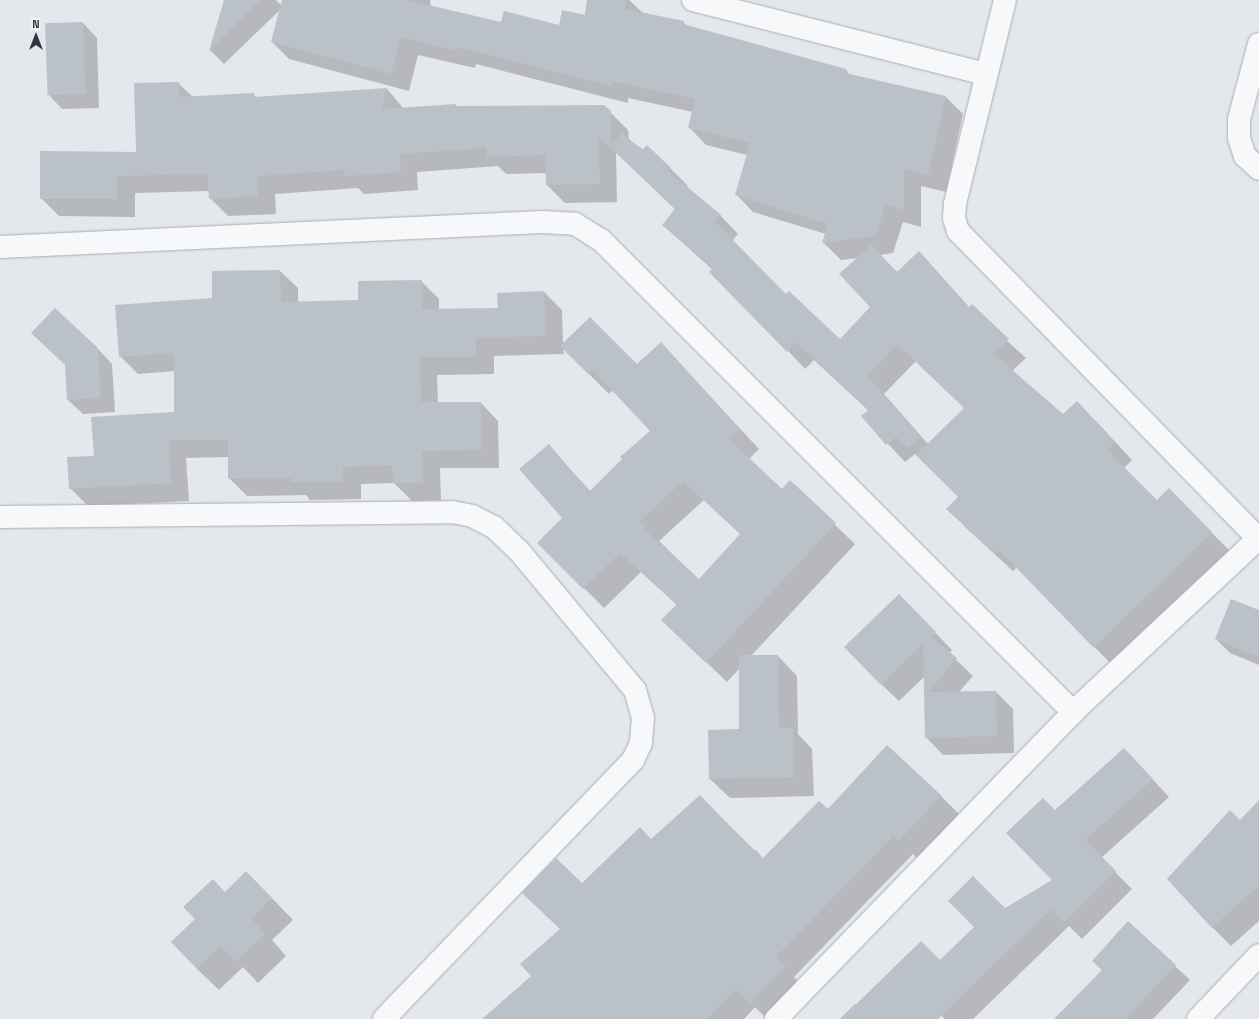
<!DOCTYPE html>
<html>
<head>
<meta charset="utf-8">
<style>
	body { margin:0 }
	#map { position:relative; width:1259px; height:1019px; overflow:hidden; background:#e4e7eb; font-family:"Space Grotesk",sans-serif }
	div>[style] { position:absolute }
	.shadow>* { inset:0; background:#0003 }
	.building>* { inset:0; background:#bbc1c8; transform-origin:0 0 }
	.roads { filter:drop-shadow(0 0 1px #a9aeb5) drop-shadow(0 0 1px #a9aeb5) }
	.minor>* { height:22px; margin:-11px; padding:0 11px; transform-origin:11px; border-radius:11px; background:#f7f8fa }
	span { translate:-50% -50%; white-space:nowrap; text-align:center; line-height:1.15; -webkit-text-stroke:3px #f4f6f8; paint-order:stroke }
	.north { position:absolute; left:16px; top:16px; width:40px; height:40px; -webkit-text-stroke:3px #f4f6f8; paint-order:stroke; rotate:0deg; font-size:11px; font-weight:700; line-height:16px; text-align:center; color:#2c3643 }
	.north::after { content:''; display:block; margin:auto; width:14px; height:18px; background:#2c3643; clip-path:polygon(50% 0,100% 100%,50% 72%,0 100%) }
</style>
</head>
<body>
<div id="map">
	<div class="shadow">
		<i style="clip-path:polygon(evenodd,225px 0,276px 0,281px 5px,283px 0,430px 0,431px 7px,502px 23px,559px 26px,585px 16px,588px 0,629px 0,643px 13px,683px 22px,688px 27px,846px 70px,850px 75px,946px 97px,963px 114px,946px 192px,921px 186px,921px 227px,903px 222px,893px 253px,880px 255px,897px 272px,936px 271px,970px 308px,1026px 358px,1012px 371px,1063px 416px,1095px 420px,1132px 460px,1124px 468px,1157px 502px,1169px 490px,1229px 550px,1112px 665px,1017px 567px,1013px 571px,965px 527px,959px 497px,915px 454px,905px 462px,862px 416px,869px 411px,814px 360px,805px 369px,713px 270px,663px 225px,676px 210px,616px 152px,617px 202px,565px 203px,547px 185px,546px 173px,506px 174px,498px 166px,417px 172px,418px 190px,364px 194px,358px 188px,275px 194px,276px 214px,228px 216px,210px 198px,210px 191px,135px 193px,135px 217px,59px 216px,41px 198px,137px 153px,178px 83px,193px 97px,253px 94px,257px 98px,387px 89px,404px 109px,455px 105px,458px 107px,604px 106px,628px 130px,629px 140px,670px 168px,688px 186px,686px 188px,721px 216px,738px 234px,732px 241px,786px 295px,840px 340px,872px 307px,859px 258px,841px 260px,823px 242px,826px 234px,753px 212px,736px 194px,747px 155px,706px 145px,689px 127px,693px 112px,628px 98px,628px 103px,476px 64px,475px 68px,418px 55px,409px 91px,289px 59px,272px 42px,281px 9px,224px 64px,210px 50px,225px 0,916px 361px,965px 408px,928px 444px,884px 394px,916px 361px)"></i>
		<i style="clip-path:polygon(83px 23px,97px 38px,99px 108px,62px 109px,48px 94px)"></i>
		<i style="clip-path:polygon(evenodd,280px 271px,298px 288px,298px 303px,359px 301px,421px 281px,439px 299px,439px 310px,499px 309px,544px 292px,562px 310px,563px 345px,637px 366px,661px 344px,759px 449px,749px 459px,782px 490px,790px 482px,855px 544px,751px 656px,778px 656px,797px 676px,798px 734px,812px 749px,814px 796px,730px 798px,710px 779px,740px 730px,740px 668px,727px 682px,683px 640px,677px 605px,641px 572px,604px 608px,539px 543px,564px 518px,549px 446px,591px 492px,651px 431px,613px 390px,609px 394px,563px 348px,564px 354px,494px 356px,494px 374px,437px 375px,438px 403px,481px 403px,498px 421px,499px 468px,440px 468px,441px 500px,412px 501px,394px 483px,361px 484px,361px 499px,310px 500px,306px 495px,247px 496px,229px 478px,229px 457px,186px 458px,189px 501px,88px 506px,70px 488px,95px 456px,175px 413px,175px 371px,138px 374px,120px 356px,213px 299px,213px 272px,280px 271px,704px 500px,741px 534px,699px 580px,659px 541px,704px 500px)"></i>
		<i style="clip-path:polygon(98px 349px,112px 364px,115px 412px,83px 414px,68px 400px)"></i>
		<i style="clip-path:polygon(1259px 611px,1259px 665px,1230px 653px,1216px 639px)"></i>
		<i style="clip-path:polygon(916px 613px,952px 650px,949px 653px,973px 676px,959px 692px,996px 692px,1013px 709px,1014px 753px,943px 755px,926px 737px,925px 676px,899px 701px,881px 684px)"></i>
		<i style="clip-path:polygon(1124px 749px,1169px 797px,1101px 858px,1132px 889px,1082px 939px,1069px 926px,973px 1019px,945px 1019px,938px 1013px,929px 1019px,940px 962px,1005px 909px,1054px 880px,1055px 811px)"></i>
		<i style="clip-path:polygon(940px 795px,959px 814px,918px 859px,913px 854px,794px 977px,804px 987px,767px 1019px,755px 1007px,744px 1019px,484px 1019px,532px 976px,561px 929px,582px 884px,651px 840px,700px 796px,763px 859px,828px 810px)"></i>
		<i style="clip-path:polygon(1259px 801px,1259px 921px,1231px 946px,1212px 927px,1240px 821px)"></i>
		<i style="clip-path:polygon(225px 893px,268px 894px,293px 920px,272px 940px,286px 956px,258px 983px,243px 967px,219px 990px,197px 969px)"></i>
		<i style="clip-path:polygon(1093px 961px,1175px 966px,1190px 980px,1153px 1019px,1063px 1019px,1103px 971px)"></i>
		<i style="clip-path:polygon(855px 1004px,870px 1019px,840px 1019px)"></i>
	</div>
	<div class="building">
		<i style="clip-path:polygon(224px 0,260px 0,209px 51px)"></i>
		<i style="clip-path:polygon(282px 0,407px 0,501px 22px,504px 11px,559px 25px,562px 10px,585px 15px,587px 0,627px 0,625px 9px,684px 21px,683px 24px,846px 69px,845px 73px,946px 96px,928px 175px,904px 169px,904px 210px,885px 205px,876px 236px,822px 243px,828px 224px,735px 195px,750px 143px,688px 128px,695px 99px,611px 81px,611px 86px,458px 47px,457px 51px,401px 37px,391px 74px,271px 42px)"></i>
		<i style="left:83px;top:22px;width:72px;height:38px;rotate:88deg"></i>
		<i style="clip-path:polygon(179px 82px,179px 97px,254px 93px,254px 97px,387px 88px,382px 109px,456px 104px,456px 106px,604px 105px,611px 111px,611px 145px,622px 133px,642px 150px,647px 145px,671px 168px,668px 171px,721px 215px,715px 222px,786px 294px,789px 291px,840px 339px,870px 307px,839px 274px,871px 245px,897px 272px,919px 251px,969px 307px,972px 304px,1009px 339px,994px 354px,1063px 414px,1077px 401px,1115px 442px,1107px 450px,1157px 500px,1169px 488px,1212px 532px,1094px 648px,999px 550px,995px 554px,946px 509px,958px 497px,916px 455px,964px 408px,897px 344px,867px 376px,920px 436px,908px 448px,896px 437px,886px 445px,861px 416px,868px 410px,796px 342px,787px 352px,709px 272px,713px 268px,662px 225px,675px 209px,598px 136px,600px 184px,546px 185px,545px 155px,487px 157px,486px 148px,400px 154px,401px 172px,345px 176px,344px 170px,258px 176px,258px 196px,209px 199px,208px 174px,117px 176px,117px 199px,40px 199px,40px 151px,136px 152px,134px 83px)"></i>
		<i style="clip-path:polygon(280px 270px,281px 302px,358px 300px,358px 281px,422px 280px,422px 309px,498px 308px,497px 293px,544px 291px,546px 336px,476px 338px,476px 357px,420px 357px,421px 402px,481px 402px,481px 450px,422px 451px,423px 483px,393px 483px,392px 465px,343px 467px,343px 482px,291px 482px,291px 478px,228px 479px,228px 440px,169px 440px,171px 483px,69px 489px,67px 457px,94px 456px,91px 417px,174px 412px,174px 353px,119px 357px,115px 305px,212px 298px,212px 271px)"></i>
		<i style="clip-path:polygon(55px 308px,98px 348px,101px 398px,67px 400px,65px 365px,31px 333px)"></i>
		<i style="clip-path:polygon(evenodd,590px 317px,637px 364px,661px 342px,740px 429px,729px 439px,782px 489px,790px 480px,836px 523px,706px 663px,661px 620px,677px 604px,620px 553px,583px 589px,537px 543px,562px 518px,519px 469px,549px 444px,589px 492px,622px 459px,620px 457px,650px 431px,593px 370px,588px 374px,560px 346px,590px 317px,683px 481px,740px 534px,699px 579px,644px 529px,646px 527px,640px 521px,683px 481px)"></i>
		<i style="clip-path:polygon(899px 594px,936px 632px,931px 637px,957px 658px,928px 692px,996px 691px,997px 736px,925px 738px,923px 644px,881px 685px,844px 647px)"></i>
		<i style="clip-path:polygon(1231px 599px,1259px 610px,1259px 657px,1215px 639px)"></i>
		<i style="clip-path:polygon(739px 655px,778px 655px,779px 728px,793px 728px,794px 777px,709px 779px,708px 730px,739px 729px)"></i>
		<i style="clip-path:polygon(887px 745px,941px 795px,899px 841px,893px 836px,776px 957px,786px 967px,750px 1003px,736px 989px,707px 1019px,482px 1019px,531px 976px,520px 964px,560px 929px,522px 893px,556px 858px,582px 883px,640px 827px,651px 839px,700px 795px,754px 852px,756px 850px,763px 858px,819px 801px,828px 809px)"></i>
		<i style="clip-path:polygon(1124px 748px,1153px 779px,1085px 840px,1116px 871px,1064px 922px,1051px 909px,938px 1019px,841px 1019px,921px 941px,940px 960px,974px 927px,948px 901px,973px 876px,1005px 908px,1052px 880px,1006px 833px,1043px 798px,1055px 810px)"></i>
		<i style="clip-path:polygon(1259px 800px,1259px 885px,1212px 928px,1167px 879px,1230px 810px,1240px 820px)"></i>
		<i style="clip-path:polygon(246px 871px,272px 898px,251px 918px,265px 934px,236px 962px,221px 946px,197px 969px,171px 942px,195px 919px,183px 907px,213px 879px,225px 892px)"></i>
		<i style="clip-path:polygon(1128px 921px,1176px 965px,1125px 1019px,1054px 1019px,1102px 970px,1092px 961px)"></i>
	</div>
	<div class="roads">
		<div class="minor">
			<i style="left:693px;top:0;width:302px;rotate:14.2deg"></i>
			<i style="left:1005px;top:0;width:210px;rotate:103.8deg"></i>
			<i style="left:955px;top:204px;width:14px;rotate:94deg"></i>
			<i style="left:954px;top:218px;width:14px;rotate:73deg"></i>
			<i style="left:958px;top:231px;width:431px;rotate:45.7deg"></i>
			<i style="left:1259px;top:44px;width:78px;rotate:104.9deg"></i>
			<i style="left:1239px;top:119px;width:19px;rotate:90deg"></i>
			<i style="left:1239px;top:138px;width:19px;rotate:72deg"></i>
			<i style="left:1245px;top:156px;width:19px;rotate:43deg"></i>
			<i style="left:0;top:247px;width:543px;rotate:-2.64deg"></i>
			<i style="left:542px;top:222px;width:33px;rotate:3deg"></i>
			<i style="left:575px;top:224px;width:31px;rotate:32deg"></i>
			<i style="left:601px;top:240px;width:668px;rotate:45deg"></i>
			<i style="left:0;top:517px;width:452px;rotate:-0.6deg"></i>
			<i style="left:452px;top:512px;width:20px;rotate:11deg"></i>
			<i style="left:472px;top:516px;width:25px;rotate:27deg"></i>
			<i style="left:494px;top:527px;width:35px;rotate:44deg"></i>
			<i style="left:519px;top:551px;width:181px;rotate:50.2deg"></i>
			<i style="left:635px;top:690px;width:29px;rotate:74deg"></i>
			<i style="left:643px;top:718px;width:25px;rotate:95deg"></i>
			<i style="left:641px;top:743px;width:19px;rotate:115deg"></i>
			<i style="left:633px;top:760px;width:359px;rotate:133.9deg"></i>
			<i style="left:776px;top:1019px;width:427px;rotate:-45.9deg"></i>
			<i style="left:1073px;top:712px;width:253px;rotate:-43.1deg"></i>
			<i style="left:1198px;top:1019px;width:88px;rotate:-46.4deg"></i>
		</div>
	</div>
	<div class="north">N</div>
</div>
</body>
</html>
